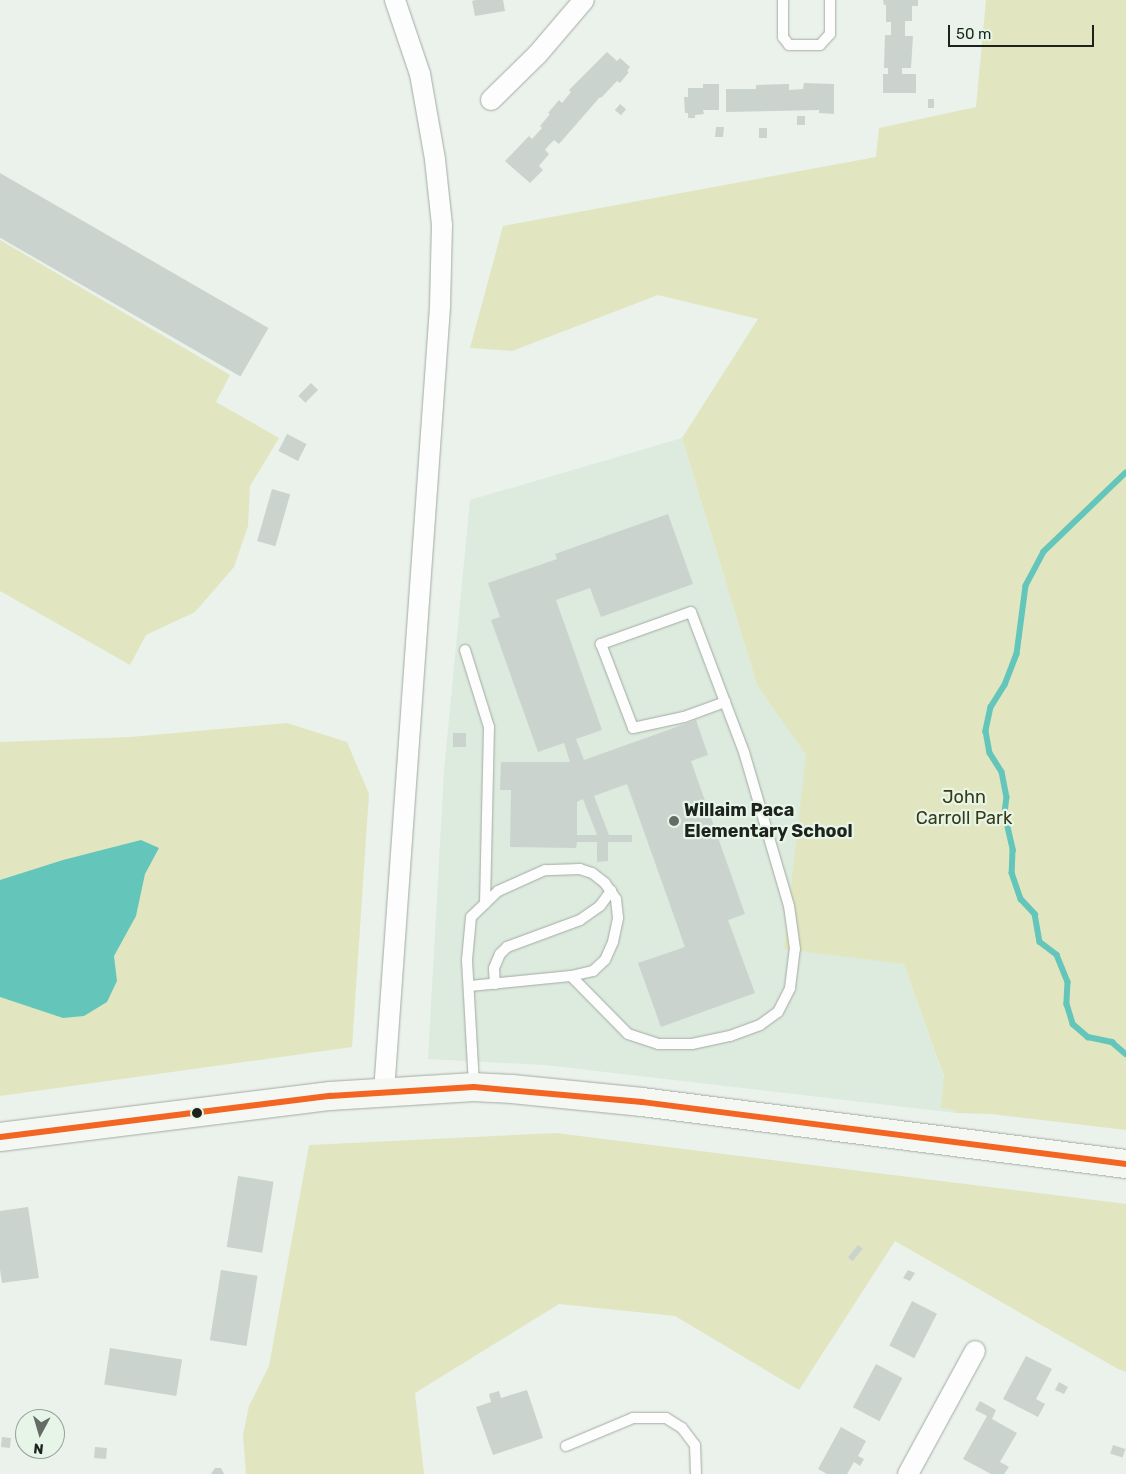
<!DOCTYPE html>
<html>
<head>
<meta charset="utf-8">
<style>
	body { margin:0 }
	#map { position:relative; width:1126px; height:1474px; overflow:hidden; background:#eaf2eb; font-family:Rubik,sans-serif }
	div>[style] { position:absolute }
	.built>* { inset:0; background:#dcebdd }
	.green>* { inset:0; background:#e1e6c0 }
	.water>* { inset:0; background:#64c6ba }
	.stream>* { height:5.5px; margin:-2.75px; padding:0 2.75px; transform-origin:2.75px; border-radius:2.75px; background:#64c6ba }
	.building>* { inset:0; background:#cbd3ce; transform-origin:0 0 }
	.roads { filter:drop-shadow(0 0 1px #a4aaa5) drop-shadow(0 0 1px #a4aaa5) }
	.service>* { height:10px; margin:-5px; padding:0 5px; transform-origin:5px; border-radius:5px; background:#fcfdfc }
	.minor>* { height:20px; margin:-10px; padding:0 10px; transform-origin:10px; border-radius:10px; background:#fcfdfc }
	.secondary>* { height:28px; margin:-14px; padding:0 14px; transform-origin:14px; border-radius:14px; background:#f4f7f2 }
	.bus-1>* { height:6px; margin:-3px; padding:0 3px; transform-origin:3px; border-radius:3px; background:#f26522 }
	.dots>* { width:14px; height:14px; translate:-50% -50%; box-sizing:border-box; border:2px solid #e7f5e8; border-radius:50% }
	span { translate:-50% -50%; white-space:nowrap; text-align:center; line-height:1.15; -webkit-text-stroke:4.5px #e7f5e8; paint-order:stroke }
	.park-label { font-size:18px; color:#393a13 }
	.poi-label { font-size:18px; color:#1d221d; font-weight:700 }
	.left { translate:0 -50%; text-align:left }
	.north { position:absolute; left:15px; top:1409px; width:50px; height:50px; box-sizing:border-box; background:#e7f5e8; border:1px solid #96a197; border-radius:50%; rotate:186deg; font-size:14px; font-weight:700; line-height:20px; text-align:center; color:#1d221d }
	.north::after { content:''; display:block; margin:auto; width:18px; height:22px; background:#656b65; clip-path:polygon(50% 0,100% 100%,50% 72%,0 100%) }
	.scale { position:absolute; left:948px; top:25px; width:146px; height:22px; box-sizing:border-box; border:2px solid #1d221d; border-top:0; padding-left:6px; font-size:15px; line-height:18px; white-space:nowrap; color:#1d221d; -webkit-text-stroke:4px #e7f5e8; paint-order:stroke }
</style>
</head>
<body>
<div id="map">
	<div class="built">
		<i style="clip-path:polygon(682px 438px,757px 685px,856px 825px,956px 1113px,545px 1065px,428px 1059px,444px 771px,470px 500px)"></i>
	</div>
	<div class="green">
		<i style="clip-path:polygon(986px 0,1126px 0,1126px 1130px,991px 1114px,956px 1113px,955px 1110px,941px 1108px,944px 1077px,904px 964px,784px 949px,806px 755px,757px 685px,682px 438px,758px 319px,658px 295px,512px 351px,470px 348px,503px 226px,876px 157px,879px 128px,976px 107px)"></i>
		<i style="clip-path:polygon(0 240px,230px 375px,216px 402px,279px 438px,250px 486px,248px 526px,234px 567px,195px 612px,146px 635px,130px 665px,0 591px)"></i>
		<i style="clip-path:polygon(287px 723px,347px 742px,369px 794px,352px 1047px,0 1096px,0 742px,130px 737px)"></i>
		<i style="clip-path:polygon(556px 1133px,1126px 1204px,1126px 1372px,1118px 1369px,895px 1241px,799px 1390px,675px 1316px,559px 1304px,415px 1393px,424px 1474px,246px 1474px,243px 1435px,249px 1406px,269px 1366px,309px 1145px)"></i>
	</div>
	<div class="water">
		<i style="clip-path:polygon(141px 840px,159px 848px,145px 874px,136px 916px,114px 956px,117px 981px,107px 1002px,84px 1016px,63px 1018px,0 997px,0 880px,63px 860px)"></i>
	</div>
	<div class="stream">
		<i style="left:1126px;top:473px;width:114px;rotate:136.1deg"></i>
		<i style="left:1044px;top:552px;width:38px;rotate:118deg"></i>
		<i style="left:1026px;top:586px;width:69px;rotate:97.5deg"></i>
		<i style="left:1017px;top:654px;width:33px;rotate:111deg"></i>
		<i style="left:1005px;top:685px;width:26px;rotate:122deg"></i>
		<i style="left:991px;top:707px;width:25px;rotate:102deg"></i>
		<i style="left:986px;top:731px;width:22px;rotate:80deg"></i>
		<i style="left:990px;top:753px;width:22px;rotate:58deg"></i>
		<i style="left:1002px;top:772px;width:25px;rotate:79deg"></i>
		<i style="left:1007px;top:797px;width:17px;rotate:97deg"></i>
		<i style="left:1005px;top:814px;width:37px;rotate:77deg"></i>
		<i style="left:1013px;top:850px;width:23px;rotate:92deg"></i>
		<i style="left:1012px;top:873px;width:28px;rotate:71deg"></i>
		<i style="left:1021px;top:899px;width:21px;rotate:47deg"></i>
		<i style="left:1035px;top:914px;width:28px;rotate:80deg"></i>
		<i style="left:1040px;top:942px;width:21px;rotate:37deg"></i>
		<i style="left:1057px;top:955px;width:29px;rotate:68deg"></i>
		<i style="left:1068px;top:982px;width:22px;rotate:93deg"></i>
		<i style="left:1067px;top:1004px;width:21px;rotate:73deg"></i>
		<i style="left:1073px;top:1024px;width:20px;rotate:41deg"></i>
		<i style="left:1088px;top:1037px;width:25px;rotate:12deg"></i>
		<i style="left:1112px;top:1042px;width:18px;rotate:41deg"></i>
	</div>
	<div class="building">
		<i style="clip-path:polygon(476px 0,503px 0,505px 11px,475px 16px,472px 1px)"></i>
		<i style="clip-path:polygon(883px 0,918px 0,918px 6px,912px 6px,912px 21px,905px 21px,905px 36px,913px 36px,911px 68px,902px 68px,902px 74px,916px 74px,916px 93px,883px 93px,883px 74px,888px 74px,888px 68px,884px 68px,885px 35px,891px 35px,891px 22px,886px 22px,886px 5px,884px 5px)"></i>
		<i style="clip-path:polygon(607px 52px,617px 61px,620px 58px,630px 67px,627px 71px,629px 72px,620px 83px,617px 81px,601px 98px,600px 97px,559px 144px,554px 140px,549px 145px,545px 150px,549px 154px,539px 166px,543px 170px,530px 183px,505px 161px,529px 136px,532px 139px,542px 128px,540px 126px,550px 114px,548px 113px,559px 100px,562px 103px,571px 92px,569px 90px)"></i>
		<i style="clip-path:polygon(804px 83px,834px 84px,834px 114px,819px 113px,819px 110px,726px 112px,726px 89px,756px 89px,756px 85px,789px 84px,789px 90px,803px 89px)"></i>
		<i style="clip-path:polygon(703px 84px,719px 84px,719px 110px,703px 110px,704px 114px,695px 115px,695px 118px,688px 118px,688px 113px,685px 113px,684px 97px,688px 97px,688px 88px,703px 88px)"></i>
		<i style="left:928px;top:99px;width:6px;height:9px"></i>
		<i style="left:620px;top:104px;width:8px;height:8px;rotate:40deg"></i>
		<i style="left:797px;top:116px;width:8px;height:9px"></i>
		<i style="clip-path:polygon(716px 127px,724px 127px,723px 137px,715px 137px)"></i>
		<i style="left:759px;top:128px;width:8px;height:10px"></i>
		<i style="left:0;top:173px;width:310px;height:56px;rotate:30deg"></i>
		<i style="left:311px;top:383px;width:10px;height:18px;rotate:45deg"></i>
		<i style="left:287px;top:434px;width:22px;height:19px;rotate:27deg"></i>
		<i style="left:272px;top:489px;width:19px;height:54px;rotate:16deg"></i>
		<i style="clip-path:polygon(evenodd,668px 514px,693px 584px,601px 617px,590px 588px,556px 600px,602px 730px,576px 739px,584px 760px,696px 720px,708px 755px,691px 761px,745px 914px,728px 920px,755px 993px,661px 1027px,638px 963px,685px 947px,627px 784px,594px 796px,609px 835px,632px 835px,632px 842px,608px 842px,608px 861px,597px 862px,597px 842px,577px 842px,576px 848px,510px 847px,511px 790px,500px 790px,501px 762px,570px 762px,564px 743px,538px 752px,491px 620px,500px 617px,488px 583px,557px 559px,555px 554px,668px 514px,583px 799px,597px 835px,577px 835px,577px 802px,583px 799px)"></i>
		<i style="left:453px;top:733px;width:13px;height:14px"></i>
		<i style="left:238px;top:1176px;width:36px;height:72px;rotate:9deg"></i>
		<i style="clip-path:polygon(28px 1207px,39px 1278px,2px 1283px,0 1269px,0 1211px)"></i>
		<i style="left:858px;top:1245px;width:6px;height:16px;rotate:39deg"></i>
		<i style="left:221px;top:1270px;width:37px;height:71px;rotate:9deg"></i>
		<i style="clip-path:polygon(908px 1270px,915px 1273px,910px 1281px,903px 1278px)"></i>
		<i style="left:912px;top:1301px;width:28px;height:50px;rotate:27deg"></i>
		<i style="left:110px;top:1348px;width:73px;height:37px;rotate:9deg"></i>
		<i style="clip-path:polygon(1026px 1356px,1052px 1369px,1036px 1399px,1045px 1404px,1038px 1417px,1003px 1399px)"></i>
		<i style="left:876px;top:1364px;width:30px;height:49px;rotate:28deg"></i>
		<i style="clip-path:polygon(1059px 1382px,1068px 1387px,1064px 1394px,1055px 1390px)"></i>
		<i style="clip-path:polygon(527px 1390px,543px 1438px,493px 1455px,476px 1407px,491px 1402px,489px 1394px,499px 1391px,501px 1398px)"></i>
		<i style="clip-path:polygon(980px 1401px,996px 1410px,992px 1419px,1017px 1433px,1000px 1462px,1009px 1467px,1004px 1474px,991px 1474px,963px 1459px,987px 1416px,975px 1410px)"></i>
		<i style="clip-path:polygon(841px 1427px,866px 1441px,858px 1456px,864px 1459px,860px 1466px,854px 1462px,847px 1474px,827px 1474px,818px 1469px)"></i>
		<i style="left:2px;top:1437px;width:9px;height:10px;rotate:6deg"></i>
		<i style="left:1113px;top:1445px;width:13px;height:9px;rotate:18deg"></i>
		<i style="left:95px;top:1447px;width:12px;height:11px;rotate:5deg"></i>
		<i style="clip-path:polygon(215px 1468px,221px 1468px,224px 1474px,211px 1474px)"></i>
	</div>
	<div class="roads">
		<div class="service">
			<i style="left:783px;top:0;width:37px;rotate:90deg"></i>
			<i style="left:783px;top:37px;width:10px;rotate:53deg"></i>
			<i style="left:789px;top:45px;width:31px"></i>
			<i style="left:820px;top:45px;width:15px;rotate:-48deg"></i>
			<i style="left:830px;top:34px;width:34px;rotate:-90deg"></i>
			<i style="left:465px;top:650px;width:81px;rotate:72.7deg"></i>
			<i style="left:489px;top:727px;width:177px;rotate:91.3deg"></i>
			<i style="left:571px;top:976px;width:81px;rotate:45.5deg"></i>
			<i style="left:628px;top:1034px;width:32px;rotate:18deg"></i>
			<i style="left:658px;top:1044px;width:34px"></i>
			<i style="left:692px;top:1044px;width:39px;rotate:-12deg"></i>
			<i style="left:730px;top:1036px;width:32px;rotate:-20deg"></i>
			<i style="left:760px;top:1025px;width:22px;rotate:-36deg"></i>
			<i style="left:778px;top:1012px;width:27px;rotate:-63deg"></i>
			<i style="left:790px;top:988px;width:39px;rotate:-83deg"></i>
			<i style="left:795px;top:949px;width:43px;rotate:-97.9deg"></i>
			<i style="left:789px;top:906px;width:160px;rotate:-106.3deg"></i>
			<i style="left:744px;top:752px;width:53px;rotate:-110.8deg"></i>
			<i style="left:725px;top:702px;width:96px;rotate:-110.7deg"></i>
			<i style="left:691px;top:612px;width:96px;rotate:160.4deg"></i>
			<i style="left:601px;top:644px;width:90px;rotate:69.1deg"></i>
			<i style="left:633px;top:728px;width:52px;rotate:-12.2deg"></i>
			<i style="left:684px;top:717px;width:44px;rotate:-20.1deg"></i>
			<i style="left:495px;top:984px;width:16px;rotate:-94deg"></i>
			<i style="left:494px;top:968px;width:15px;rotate:-67deg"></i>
			<i style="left:500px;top:954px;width:10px;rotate:-45deg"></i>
			<i style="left:507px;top:947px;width:78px;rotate:-20.3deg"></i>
			<i style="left:580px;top:920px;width:24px;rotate:-35deg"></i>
			<i style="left:600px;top:906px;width:19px;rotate:-54deg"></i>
			<i style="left:470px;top:986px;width:101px;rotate:-5.7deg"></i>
			<i style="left:571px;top:976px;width:23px;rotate:-13deg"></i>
			<i style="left:593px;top:971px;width:16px;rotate:-43deg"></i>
			<i style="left:605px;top:960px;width:20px;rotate:-66deg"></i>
			<i style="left:613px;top:942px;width:25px;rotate:-78deg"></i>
			<i style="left:618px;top:918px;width:19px;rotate:-96deg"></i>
			<i style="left:616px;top:899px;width:19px;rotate:-125deg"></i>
			<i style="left:605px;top:883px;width:16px;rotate:-142deg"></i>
			<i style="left:592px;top:873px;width:13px;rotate:-162deg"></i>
			<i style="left:580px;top:869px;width:35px;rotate:178deg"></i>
			<i style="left:545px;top:870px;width:51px;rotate:155.9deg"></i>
			<i style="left:498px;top:891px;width:37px;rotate:136deg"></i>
			<i style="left:471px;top:917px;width:43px;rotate:95.3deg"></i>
			<i style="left:467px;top:960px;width:126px;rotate:86.8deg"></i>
			<i style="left:566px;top:1446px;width:73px;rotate:-22.7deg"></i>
			<i style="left:633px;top:1418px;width:33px"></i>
			<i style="left:666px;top:1418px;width:19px;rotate:32deg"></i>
			<i style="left:682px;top:1428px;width:21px;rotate:53deg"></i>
			<i style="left:695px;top:1445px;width:29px;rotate:88deg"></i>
		</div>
		<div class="minor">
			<i style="left:491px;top:100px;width:64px;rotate:-44.4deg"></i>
			<i style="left:537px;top:55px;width:72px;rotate:-49.5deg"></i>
			<i style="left:384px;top:1092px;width:788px;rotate:-85.92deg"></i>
			<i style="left:440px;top:306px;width:81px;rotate:-88.6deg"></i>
			<i style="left:442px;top:225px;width:66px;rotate:-96.1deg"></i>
			<i style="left:435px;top:159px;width:86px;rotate:-100deg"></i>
			<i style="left:420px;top:74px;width:78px;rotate:-108.7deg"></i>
			<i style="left:908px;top:1474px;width:140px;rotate:-61.4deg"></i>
		</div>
		<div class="secondary">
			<i style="left:0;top:1137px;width:333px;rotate:-7.1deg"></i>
			<i style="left:330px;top:1096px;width:144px;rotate:-3.6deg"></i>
			<i style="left:474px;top:1087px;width:38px;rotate:3deg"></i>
			<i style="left:512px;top:1089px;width:131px;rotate:5.7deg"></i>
			<i style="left:642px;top:1102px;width:488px;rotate:7.3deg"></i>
		</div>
	</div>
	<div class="bus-1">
		<i style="left:0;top:1137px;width:333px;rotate:-7.1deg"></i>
		<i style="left:330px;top:1096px;width:144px;rotate:-3.6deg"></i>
		<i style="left:474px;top:1087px;width:169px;rotate:5.1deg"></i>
		<i style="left:642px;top:1102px;width:488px;rotate:7.3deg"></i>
	</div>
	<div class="dots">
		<i style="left:674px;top:821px;background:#656b65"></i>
		<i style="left:197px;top:1113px;background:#1d221d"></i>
	</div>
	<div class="park-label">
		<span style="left:964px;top:808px">John<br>Carroll Park</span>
	</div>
	<div class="poi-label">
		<span class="left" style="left:684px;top:821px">Willaim Paca<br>Elementary School</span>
	</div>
	<div class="north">N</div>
	<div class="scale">50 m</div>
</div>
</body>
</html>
